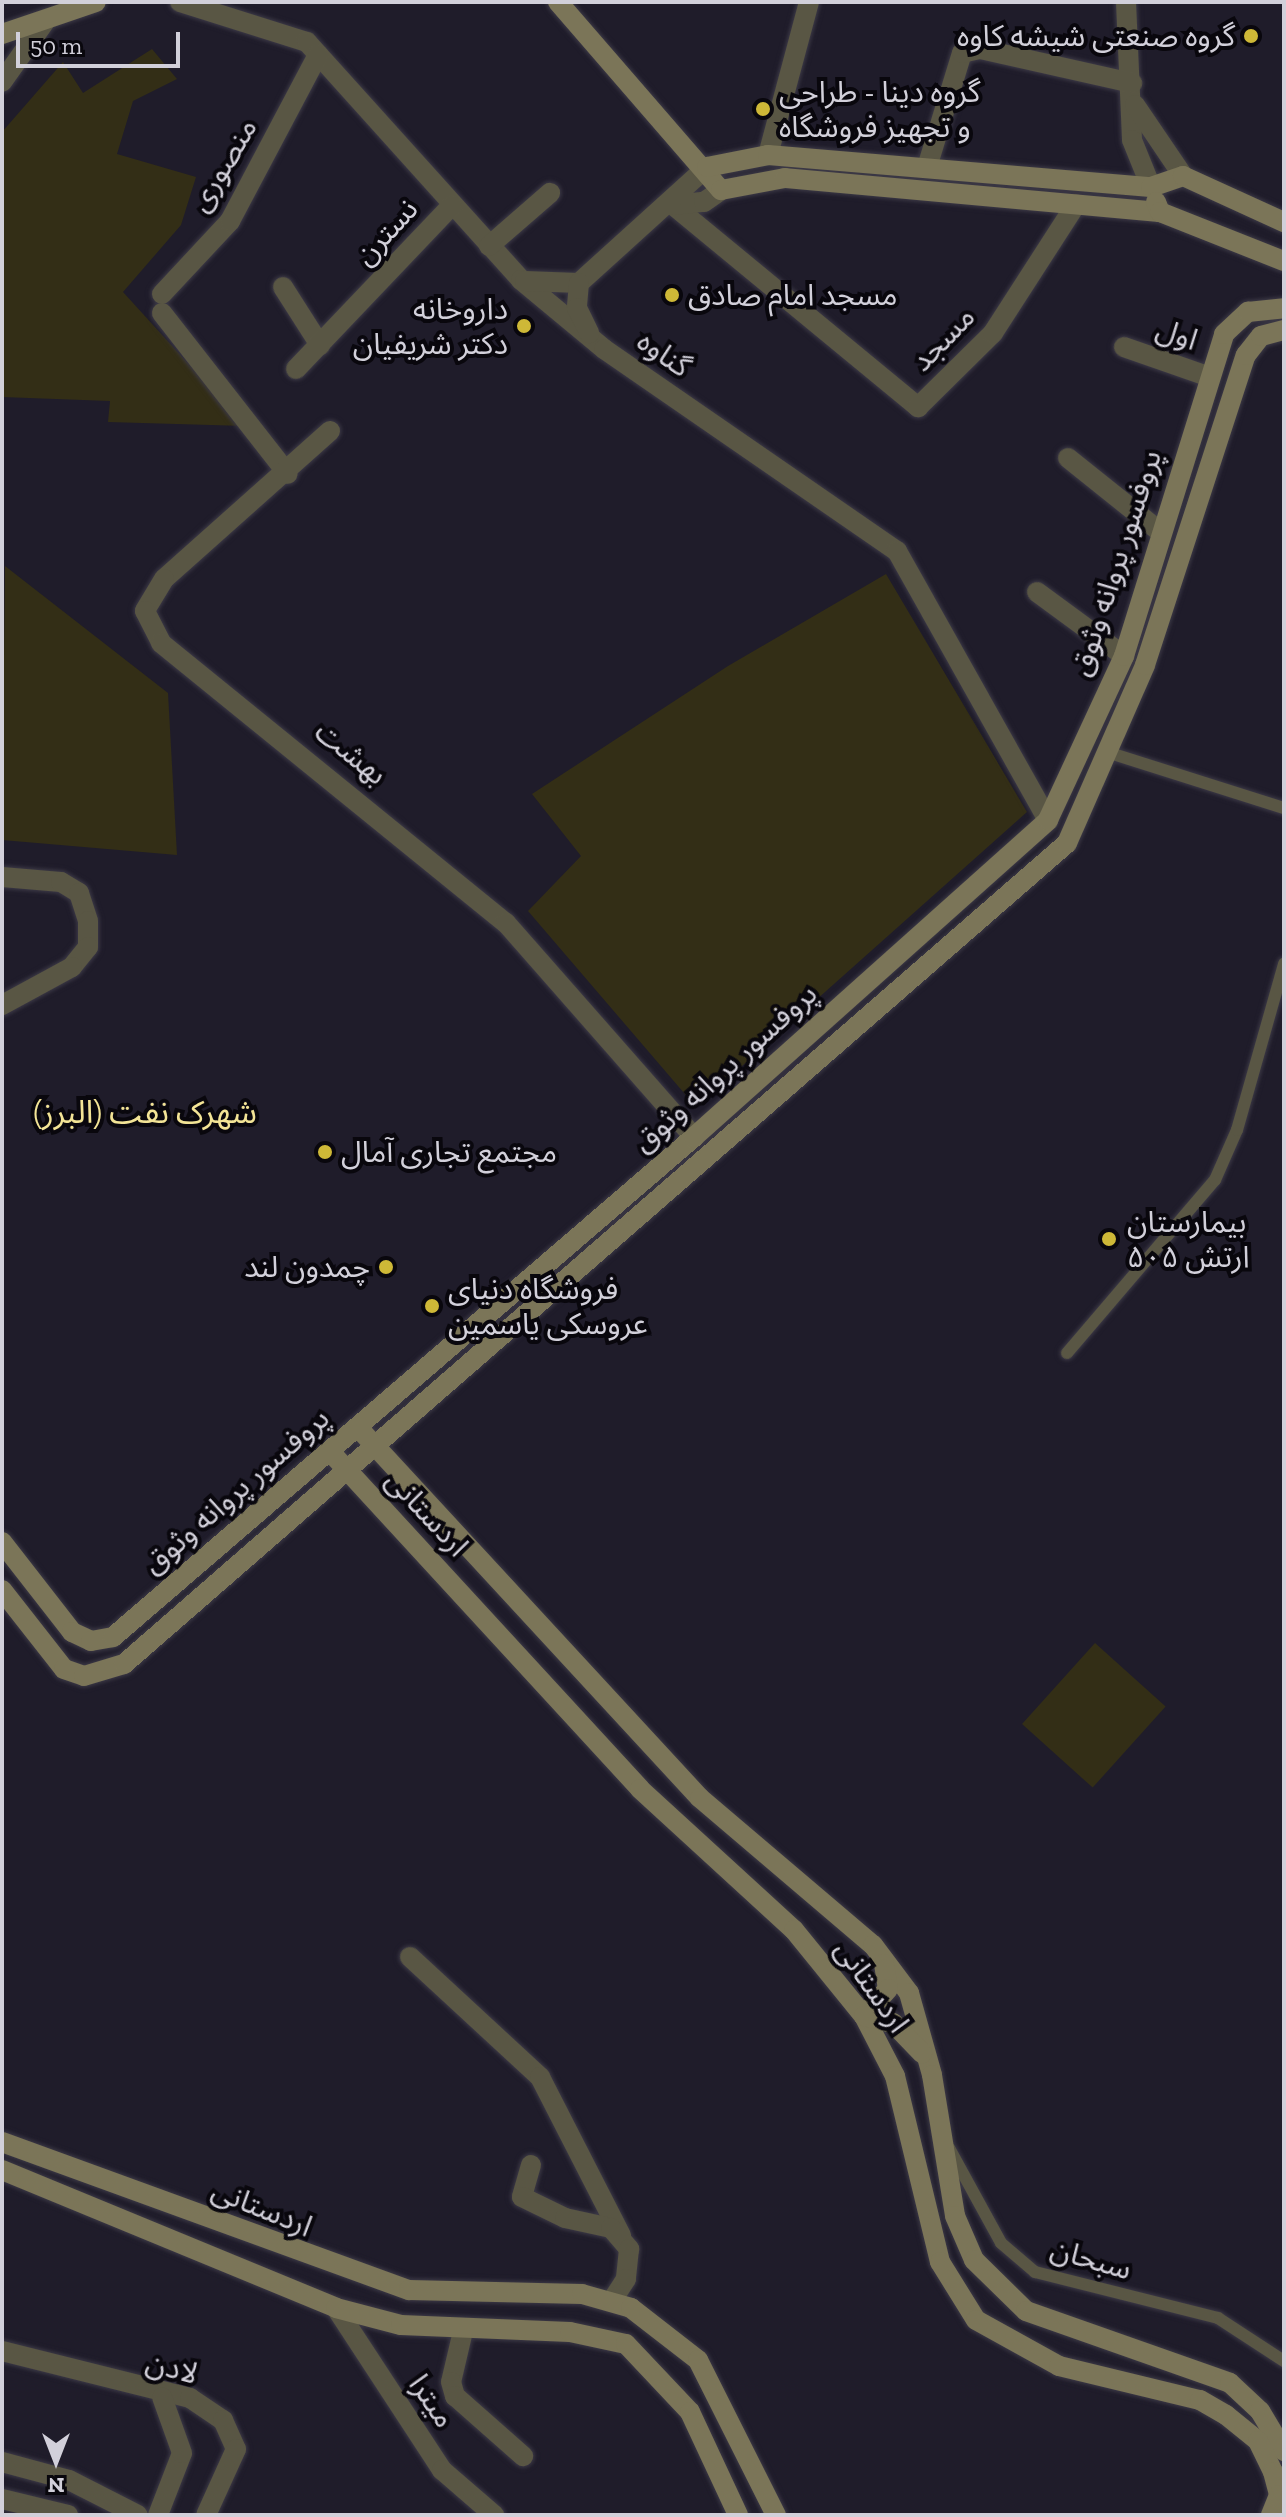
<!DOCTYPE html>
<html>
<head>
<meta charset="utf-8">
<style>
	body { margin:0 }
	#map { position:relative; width:1286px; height:2517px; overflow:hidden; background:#1f1c2a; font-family:"Zilla Slab","Noto Sans Arabic",serif }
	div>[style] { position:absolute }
	.green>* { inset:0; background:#332e16; transform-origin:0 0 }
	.roads { filter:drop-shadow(0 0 2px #3c3946) drop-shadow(0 0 2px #3c3946) }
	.lane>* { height:12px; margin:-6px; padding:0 6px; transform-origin:6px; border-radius:6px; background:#595644 }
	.street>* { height:20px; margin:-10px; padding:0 10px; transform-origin:10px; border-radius:10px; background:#595644 }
	.secondary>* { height:20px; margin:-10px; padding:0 10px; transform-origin:10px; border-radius:10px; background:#7b7558 }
	.dots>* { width:22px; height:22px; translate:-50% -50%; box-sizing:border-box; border:4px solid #09070d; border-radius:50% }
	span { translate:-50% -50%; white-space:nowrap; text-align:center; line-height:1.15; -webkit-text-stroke:8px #09070d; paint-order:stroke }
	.poi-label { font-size:30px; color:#d2d0da }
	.right { translate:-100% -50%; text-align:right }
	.left { translate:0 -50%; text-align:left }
	.street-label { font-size:30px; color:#d2d0da }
	.neighbourhood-label { font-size:32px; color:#f3e496 }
	.frame { position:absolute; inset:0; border:4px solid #d2d0da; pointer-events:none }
	.north { position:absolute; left:16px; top:2421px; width:80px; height:80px; -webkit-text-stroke:6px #09070d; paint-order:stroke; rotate:180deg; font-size:22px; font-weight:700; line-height:32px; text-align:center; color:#d2d0da }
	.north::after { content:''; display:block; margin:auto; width:28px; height:36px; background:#d2d0da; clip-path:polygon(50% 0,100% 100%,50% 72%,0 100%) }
	.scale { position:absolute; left:16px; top:32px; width:164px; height:36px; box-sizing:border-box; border:4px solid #d2d0da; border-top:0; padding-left:10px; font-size:24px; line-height:28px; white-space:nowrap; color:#d2d0da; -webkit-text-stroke:6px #09070d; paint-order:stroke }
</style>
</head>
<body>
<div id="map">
	<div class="green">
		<i style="clip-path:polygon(152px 49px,177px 79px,133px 101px,117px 154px,196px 177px,181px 225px,123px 292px,245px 426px,108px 422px,110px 401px,2px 397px,2px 132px,63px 62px,83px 93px)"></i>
		<i style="clip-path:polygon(5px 566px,168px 693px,177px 855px,2px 840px)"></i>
		<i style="clip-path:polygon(886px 574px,1027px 812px,696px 1107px,528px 911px,581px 856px,532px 794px,728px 666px)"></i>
		<i style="left:1095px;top:1643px;width:95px;height:109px;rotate:42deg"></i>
	</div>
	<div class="roads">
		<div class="lane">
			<i style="left:1107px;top:752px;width:186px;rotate:17.6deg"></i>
			<i style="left:1067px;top:1353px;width:228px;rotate:-49.5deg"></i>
			<i style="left:1215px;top:1180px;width:55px;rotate:-66.3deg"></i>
			<i style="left:1237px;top:1130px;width:173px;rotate:-74.2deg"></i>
			<i style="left:949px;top:2148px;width:108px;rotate:61.3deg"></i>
			<i style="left:1001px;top:2243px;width:45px;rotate:40.5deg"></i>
			<i style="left:1035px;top:2272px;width:189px;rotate:14.1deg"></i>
			<i style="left:1218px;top:2318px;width:79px;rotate:33.1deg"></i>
		</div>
		<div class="street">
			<i style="left:180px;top:2px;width:133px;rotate:17.5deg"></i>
			<i style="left:307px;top:42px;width:320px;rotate:48deg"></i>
			<i style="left:521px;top:280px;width:108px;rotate:39.7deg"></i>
			<i style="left:604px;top:349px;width:356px;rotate:34.6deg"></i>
			<i style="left:897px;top:551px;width:308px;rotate:60.7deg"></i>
			<i style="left:1126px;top:2px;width:138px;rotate:87.5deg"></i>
			<i style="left:1132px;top:140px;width:51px;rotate:68deg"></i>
			<i style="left:2px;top:82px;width:76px;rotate:-54.6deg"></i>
			<i style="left:1135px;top:105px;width:86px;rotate:55.9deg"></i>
			<i style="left:768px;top:155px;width:158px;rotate:-75deg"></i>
			<i style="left:928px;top:164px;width:116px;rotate:-73deg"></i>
			<i style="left:962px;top:53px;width:18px;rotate:-13deg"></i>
			<i style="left:980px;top:49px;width:156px;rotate:12.6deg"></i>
			<i style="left:673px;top:205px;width:318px;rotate:39.5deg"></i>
			<i style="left:918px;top:407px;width:105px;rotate:-44.6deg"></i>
			<i style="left:993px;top:333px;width:153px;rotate:-57.2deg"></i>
			<i style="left:673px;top:205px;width:31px;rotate:-6deg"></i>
			<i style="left:704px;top:202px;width:21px;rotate:-35deg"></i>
			<i style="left:489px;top:246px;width:81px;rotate:-41deg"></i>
			<i style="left:525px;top:281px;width:54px;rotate:2.1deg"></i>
			<i style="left:579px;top:283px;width:173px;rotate:-42.2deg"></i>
			<i style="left:579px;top:283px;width:25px;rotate:95deg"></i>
			<i style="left:577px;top:308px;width:28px;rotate:64deg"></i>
			<i style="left:283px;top:287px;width:69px;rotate:57.5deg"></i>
			<i style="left:162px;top:294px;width:100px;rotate:-47deg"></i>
			<i style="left:230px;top:221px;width:188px;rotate:-62.1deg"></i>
			<i style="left:162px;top:313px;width:204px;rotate:52deg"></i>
			<i style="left:1124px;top:347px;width:91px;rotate:19.2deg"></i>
			<i style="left:296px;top:369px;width:226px;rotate:-46.4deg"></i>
			<i style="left:330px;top:431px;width:222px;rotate:138.3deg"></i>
			<i style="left:164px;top:579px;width:37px;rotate:121deg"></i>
			<i style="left:145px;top:611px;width:36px;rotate:63deg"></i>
			<i style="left:161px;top:643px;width:444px;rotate:39.1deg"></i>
			<i style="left:506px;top:923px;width:285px;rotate:48.7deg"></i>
			<i style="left:1068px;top:458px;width:115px;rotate:38.7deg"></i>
			<i style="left:1037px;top:592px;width:108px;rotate:36.3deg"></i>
			<i style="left:2px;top:877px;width:59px;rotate:4.8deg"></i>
			<i style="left:61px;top:882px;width:21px;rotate:31deg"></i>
			<i style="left:79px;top:893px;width:29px;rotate:72deg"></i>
			<i style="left:88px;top:921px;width:26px;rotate:90deg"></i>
			<i style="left:88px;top:947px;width:26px;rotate:129deg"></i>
			<i style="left:72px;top:967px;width:80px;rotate:151.5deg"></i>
			<i style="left:410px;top:1957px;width:177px;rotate:42.7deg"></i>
			<i style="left:540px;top:2077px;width:178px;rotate:62.9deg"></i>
			<i style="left:531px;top:2165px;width:33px;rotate:106deg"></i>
			<i style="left:522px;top:2197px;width:48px;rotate:26deg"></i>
			<i style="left:565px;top:2218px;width:47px;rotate:12.3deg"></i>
			<i style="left:611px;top:2228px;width:28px;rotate:49deg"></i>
			<i style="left:629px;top:2249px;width:30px;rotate:96deg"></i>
			<i style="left:626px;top:2279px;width:27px;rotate:123deg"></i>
			<i style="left:336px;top:2308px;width:194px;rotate:56.8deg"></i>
			<i style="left:442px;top:2470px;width:69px;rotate:40.9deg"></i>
			<i style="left:463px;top:2331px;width:52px;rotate:103.2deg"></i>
			<i style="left:451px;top:2382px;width:15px;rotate:74deg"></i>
			<i style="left:455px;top:2396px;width:91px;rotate:41.4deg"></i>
			<i style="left:2px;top:2351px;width:194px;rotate:14deg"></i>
			<i style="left:190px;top:2398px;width:40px;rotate:34deg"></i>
			<i style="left:223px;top:2420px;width:32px;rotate:66deg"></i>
			<i style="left:236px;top:2449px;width:72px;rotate:114.4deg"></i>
			<i style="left:2px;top:2462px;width:69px;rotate:15deg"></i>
			<i style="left:69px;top:2480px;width:77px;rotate:26.9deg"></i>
			<i style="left:2px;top:2499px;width:68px;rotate:13.6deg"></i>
			<i style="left:158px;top:2515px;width:66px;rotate:-68.8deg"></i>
			<i style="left:182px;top:2453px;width:59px;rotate:-109.7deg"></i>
		</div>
		<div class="secondary">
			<i style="left:558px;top:2px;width:249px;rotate:49.1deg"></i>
			<i style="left:721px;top:190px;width:65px;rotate:-10.6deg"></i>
			<i style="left:785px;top:178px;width:377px;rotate:5.2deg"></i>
			<i style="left:2px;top:34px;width:99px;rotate:-18.8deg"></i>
			<i style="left:707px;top:167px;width:62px;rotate:-11.1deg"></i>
			<i style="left:768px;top:155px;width:384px;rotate:4.8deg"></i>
			<i style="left:1151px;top:187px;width:34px;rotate:-19deg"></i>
			<i style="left:1183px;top:176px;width:111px;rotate:24.5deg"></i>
			<i style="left:1156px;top:202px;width:11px;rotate:68deg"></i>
			<i style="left:1160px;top:212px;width:133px;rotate:21.6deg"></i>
			<i style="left:364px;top:1434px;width:495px;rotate:47.3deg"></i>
			<i style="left:700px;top:1798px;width:227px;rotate:40.4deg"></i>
			<i style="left:873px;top:1945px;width:60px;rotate:53.1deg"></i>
			<i style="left:909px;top:1993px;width:85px;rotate:74.3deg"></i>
			<i style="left:932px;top:2075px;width:143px;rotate:80.7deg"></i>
			<i style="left:955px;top:2216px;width:48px;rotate:66.6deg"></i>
			<i style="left:974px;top:2260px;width:73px;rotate:44.4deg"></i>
			<i style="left:1026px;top:2311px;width:216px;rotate:19.4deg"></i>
			<i style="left:1230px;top:2383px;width:41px;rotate:43deg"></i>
			<i style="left:1260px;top:2411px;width:47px;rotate:59deg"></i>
			<i style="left:336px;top:1458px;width:449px;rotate:47.4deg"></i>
			<i style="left:640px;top:1789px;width:209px;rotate:42.5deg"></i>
			<i style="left:794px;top:1930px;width:111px;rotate:50.9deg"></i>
			<i style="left:864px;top:2016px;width:68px;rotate:62.7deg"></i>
			<i style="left:895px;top:2076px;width:191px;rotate:76.4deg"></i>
			<i style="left:940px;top:2262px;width:68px;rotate:58.2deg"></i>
			<i style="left:976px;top:2320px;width:95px;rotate:29deg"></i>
			<i style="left:1059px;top:2366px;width:145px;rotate:13.6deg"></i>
			<i style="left:1200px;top:2400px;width:30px;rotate:30deg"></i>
			<i style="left:1226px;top:2415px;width:41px;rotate:39.1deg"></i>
			<i style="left:1258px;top:2441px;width:34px;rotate:64deg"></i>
			<i style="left:1273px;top:2472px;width:24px;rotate:75deg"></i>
			<i style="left:1279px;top:2495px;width:22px;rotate:112deg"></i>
			<i style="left:2px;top:1542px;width:114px;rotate:52.1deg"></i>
			<i style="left:72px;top:1632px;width:21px;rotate:25deg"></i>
			<i style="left:91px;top:1641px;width:22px;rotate:-10deg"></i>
			<i style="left:113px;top:1637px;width:767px;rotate:-40.71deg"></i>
			<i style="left:694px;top:1137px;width:475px;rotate:-41.8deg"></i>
			<i style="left:1048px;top:820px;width:181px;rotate:-65.1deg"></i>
			<i style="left:1124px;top:656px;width:337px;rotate:-72.7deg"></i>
			<i style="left:1224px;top:334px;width:33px;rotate:-43deg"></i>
			<i style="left:1248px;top:312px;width:36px;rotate:-6deg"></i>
			<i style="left:2px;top:1590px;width:100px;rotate:51.9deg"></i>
			<i style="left:64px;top:1669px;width:21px;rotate:19deg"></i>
			<i style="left:84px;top:1676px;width:42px;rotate:-16.7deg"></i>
			<i style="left:124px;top:1664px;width:1250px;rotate:-41.04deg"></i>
			<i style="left:1067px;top:843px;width:194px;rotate:-66.3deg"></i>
			<i style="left:1145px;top:665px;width:326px;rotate:-72deg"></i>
			<i style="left:1246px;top:355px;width:24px;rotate:-52deg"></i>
			<i style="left:1261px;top:336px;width:24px;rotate:-15deg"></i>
			<i style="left:884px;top:1964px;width:25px;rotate:81deg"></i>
			<i style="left:888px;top:1989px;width:36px;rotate:132deg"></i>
			<i style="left:864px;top:2016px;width:30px;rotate:14deg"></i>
			<i style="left:893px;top:2023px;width:42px;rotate:46deg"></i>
			<i style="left:2px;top:2142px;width:433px;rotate:20deg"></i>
			<i style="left:409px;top:2290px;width:173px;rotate:1.3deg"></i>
			<i style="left:582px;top:2294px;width:51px;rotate:15.9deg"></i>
			<i style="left:631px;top:2308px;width:85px;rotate:37.8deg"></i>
			<i style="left:698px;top:2360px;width:174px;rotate:63.3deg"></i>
			<i style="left:2px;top:2170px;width:361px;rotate:22.4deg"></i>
			<i style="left:336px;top:2308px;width:67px;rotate:14.7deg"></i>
			<i style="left:401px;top:2325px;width:169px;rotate:2.4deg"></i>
			<i style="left:570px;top:2332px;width:57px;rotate:12.1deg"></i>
			<i style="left:626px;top:2344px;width:93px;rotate:46.7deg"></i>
			<i style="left:690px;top:2412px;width:114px;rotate:65deg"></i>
		</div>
	</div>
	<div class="dots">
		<i style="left:1251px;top:36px;background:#ceb837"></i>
		<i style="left:763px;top:109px;background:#ceb837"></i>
		<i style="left:672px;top:295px;background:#ceb837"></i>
		<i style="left:524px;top:326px;background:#ceb837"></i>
		<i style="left:325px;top:1152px;background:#ceb837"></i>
		<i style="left:1109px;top:1239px;background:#ceb837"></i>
		<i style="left:386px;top:1267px;background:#ceb837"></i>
		<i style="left:432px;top:1306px;background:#ceb837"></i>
	</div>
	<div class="poi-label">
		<span class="right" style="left:1235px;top:36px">گروه صنعتی شیشه کاوه</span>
		<span class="left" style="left:779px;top:109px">گروه دینا - طراحی<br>و تجهیز فروشگاه</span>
		<span class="left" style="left:688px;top:295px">مسجد امام صادق</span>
		<span class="right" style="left:508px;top:326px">داروخانه<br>دکتر شریفیان</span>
		<span class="left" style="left:341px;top:1152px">مجتمع تجاری آمال</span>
		<span class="left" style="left:1127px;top:1239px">بیمارستان<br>۵۰۵ ارتش</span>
		<span class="right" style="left:370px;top:1267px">چمدون لند</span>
		<span class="left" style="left:448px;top:1306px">فروشگاه دنیای<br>عروسکی یاسمین</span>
	</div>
	<div class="street-label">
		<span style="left:223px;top:165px;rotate:-59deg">منصوری</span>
		<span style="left:386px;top:232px;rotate:-47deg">نسترن</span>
		<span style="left:1177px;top:334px;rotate:19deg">اول</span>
		<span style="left:943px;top:339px;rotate:-46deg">مسجد</span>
		<span style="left:664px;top:354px;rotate:35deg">گناوه</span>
		<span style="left:1116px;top:563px;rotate:-72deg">پروفسور پروانه وثوق</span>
		<span style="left:351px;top:753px;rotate:39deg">بهشت</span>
		<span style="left:725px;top:1068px;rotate:-42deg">پروفسور پروانه وثوق</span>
		<span style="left:236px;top:1491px;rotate:-41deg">پروفسور پروانه وثوق</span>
		<span style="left:427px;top:1513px;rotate:47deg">اردستانی</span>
		<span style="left:872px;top:1986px;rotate:55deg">اردستانی</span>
		<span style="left:262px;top:2208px;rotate:22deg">اردستانی</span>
		<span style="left:1091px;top:2259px;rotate:16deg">سبحان</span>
		<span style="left:172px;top:2368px;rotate:15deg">لادن</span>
		<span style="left:432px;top:2401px;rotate:56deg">میترا</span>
	</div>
	<div class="neighbourhood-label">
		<span style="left:145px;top:1112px">شهرک نفت (البرز)</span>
	</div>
	<div class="frame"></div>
	<div class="north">N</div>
	<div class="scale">50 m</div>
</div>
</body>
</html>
